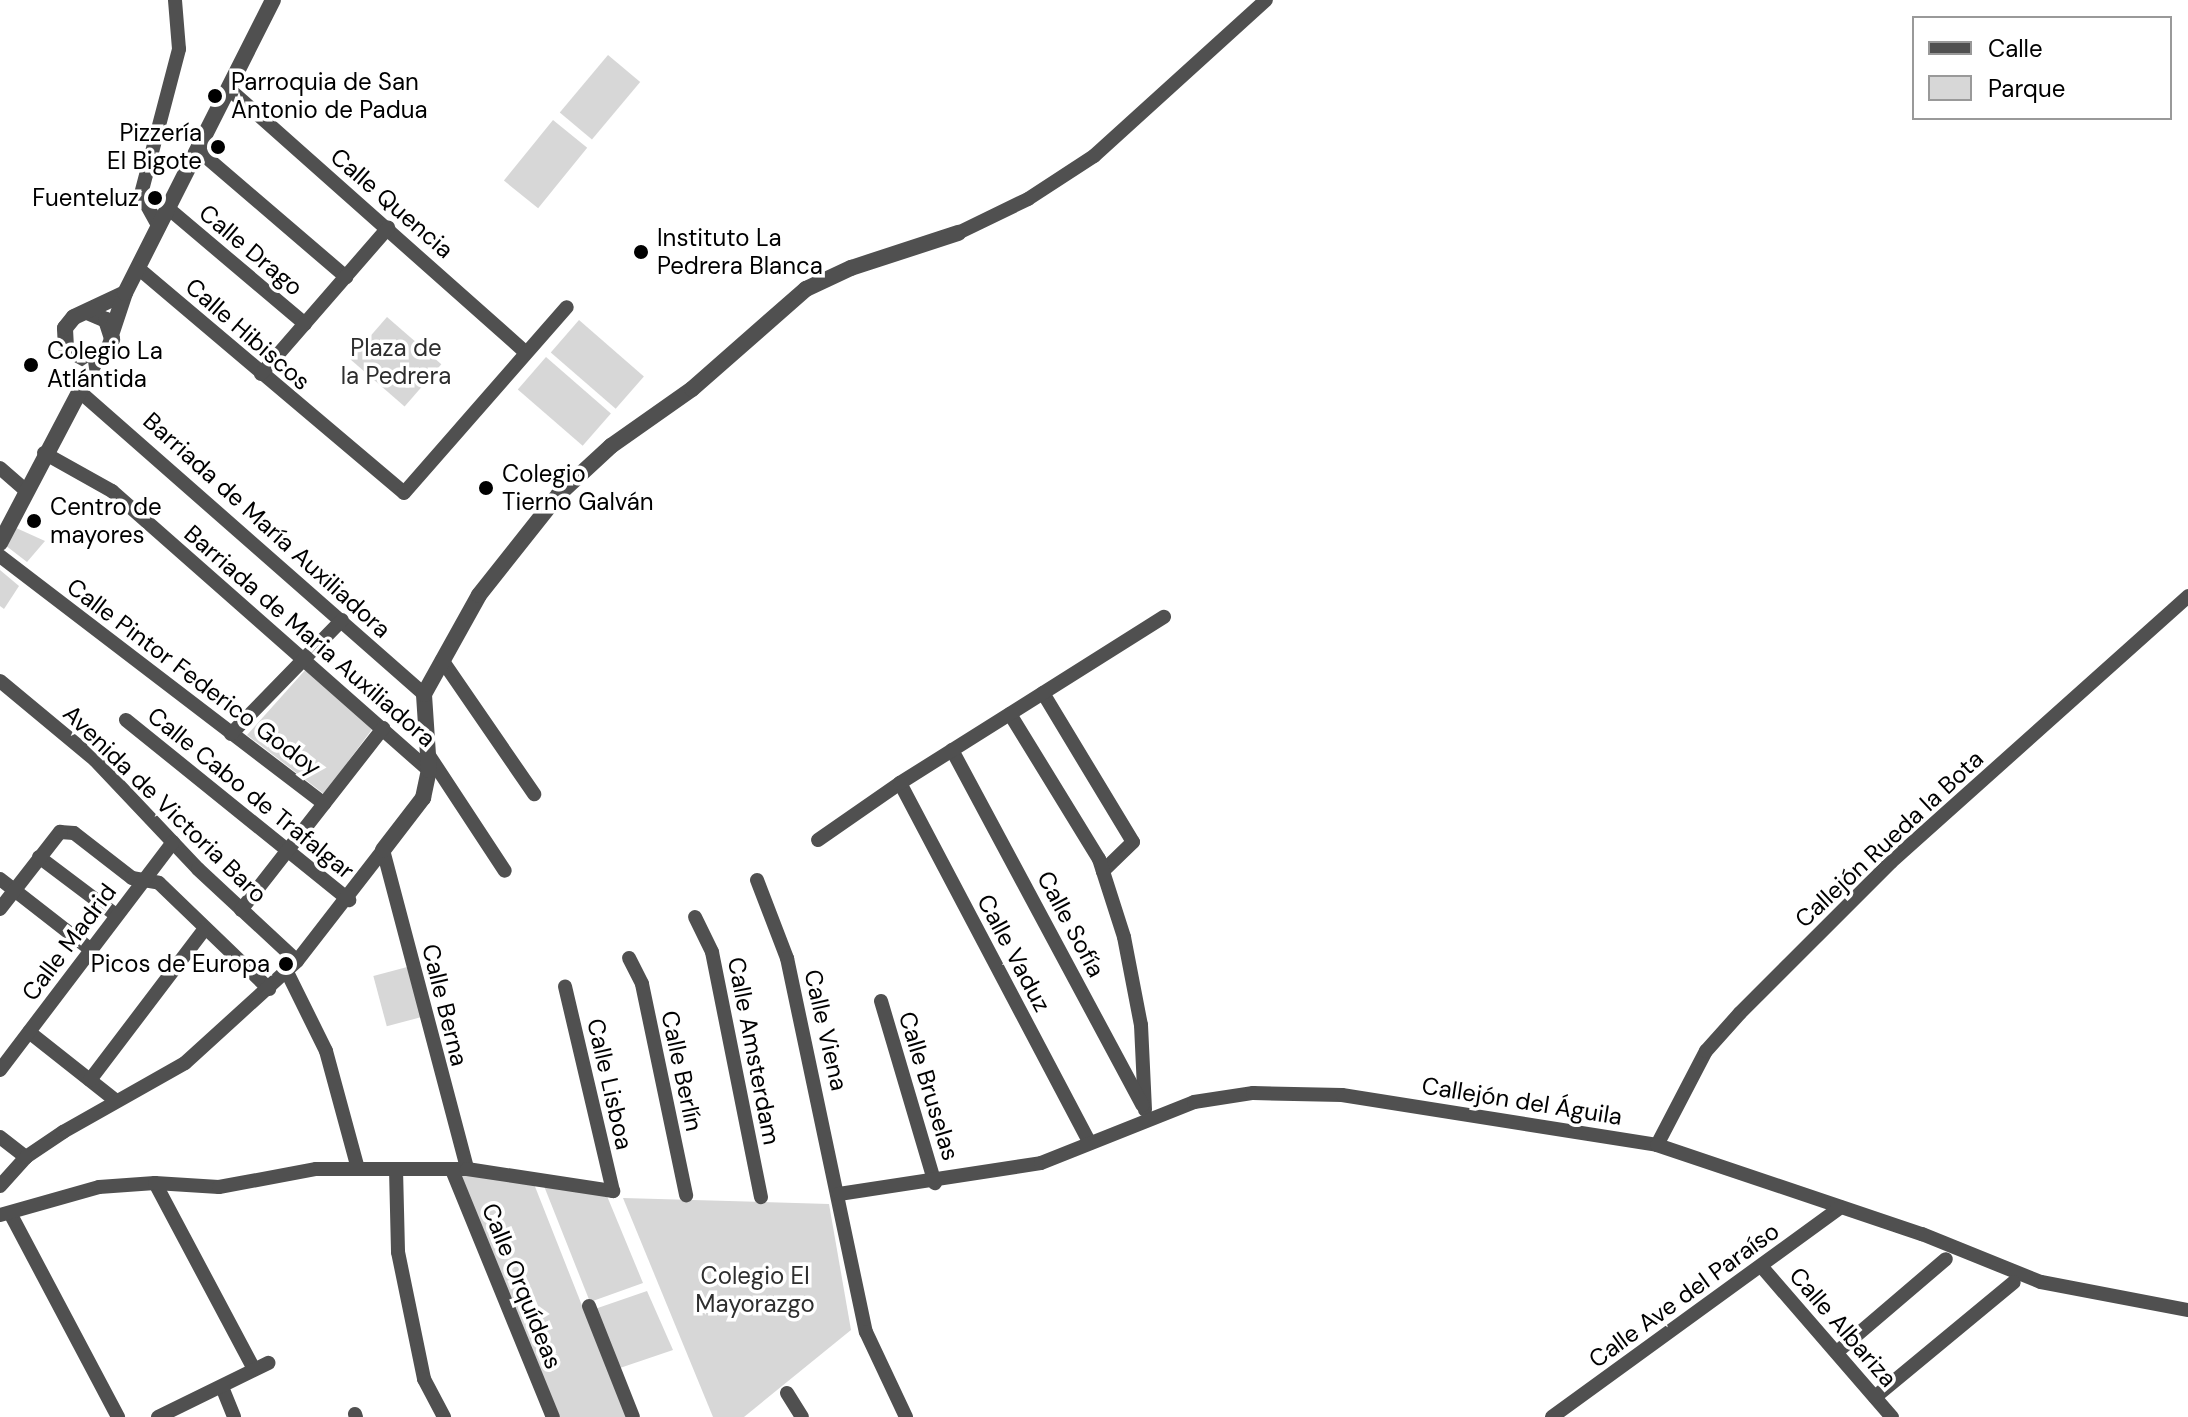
<!DOCTYPE html>
<html>
<head>
<meta charset="utf-8">
<style>
	body { margin:0 }
	#map { position:relative; width:2188px; height:1417px; overflow:hidden; background:#fff; font-family:"DM Sans",sans-serif }
	div>[style] { position:absolute }
	.green>* { inset:0; background:#d7d7d7; transform-origin:0 0 }
	.minor>* { height:14px; margin:-7px; padding:0 7px; transform-origin:7px; border-radius:7px; background:#505050 }
	.tertiary>* { height:16px; margin:-8px; padding:0 8px; transform-origin:8px; border-radius:8px; background:#505050 }
	.dots>* { width:22px; height:22px; translate:-50% -50%; box-sizing:border-box; border:4px solid #fff; border-radius:50% }
	span { translate:-50% -50%; white-space:nowrap; text-align:center; line-height:1.15; -webkit-text-stroke:7px #fff; paint-order:stroke }
	.poi-label { font-size:24px; color:#000 }
	.left { translate:0 -50%; text-align:left }
	.right { translate:-100% -50%; text-align:right }
	.street-label { font-size:24px; color:#000 }
	.park-label { font-size:24px; color:#2e2e2e }
	.legend { position:absolute; left:1912px; top:16px; width:260px; height:104px; box-sizing:border-box; background:#fff; border:2px solid #999; margin:0; padding:10px 14px; list-style:none; font-size:24px; color:#000 }
	.legend li { display:flex; align-items:center; gap:16px; height:40px }
	.legend b { width:40px; border:2px solid #999 }
</style>
</head>
<body>
<div id="map">
	<div class="green">
		<i style="left:608px;top:55px;width:42px;height:75px;rotate:40deg"></i>
		<i style="left:553px;top:120px;width:44px;height:78px;rotate:39deg"></i>
		<i style="left:387px;top:317px;width:72px;height:56px;rotate:41deg"></i>
		<i style="left:579px;top:320px;width:86px;height:43px;rotate:41deg"></i>
		<i style="left:546px;top:357px;width:86px;height:43px;rotate:41deg"></i>
		<i style="clip-path:polygon(14px 527px,45px 541px,27px 562px,5px 545px)"></i>
		<i style="clip-path:polygon(0 570px,19px 586px,4px 609px,0 606px)"></i>
		<i style="clip-path:polygon(307px 668px,373px 728px,324px 794px,247px 735px)"></i>
		<i style="left:411px;top:966px;width:52px;height:39px;rotate:75deg"></i>
		<i style="clip-path:polygon(459px 1174px,534px 1184px,626px 1417px,560px 1417px)"></i>
		<i style="clip-path:polygon(544px 1186px,607px 1196px,643px 1283px,590px 1302px)"></i>
		<i style="clip-path:polygon(623px 1198px,829px 1204px,851px 1330px,744px 1417px,713px 1417px)"></i>
		<i style="clip-path:polygon(647px 1291px,673px 1350px,614px 1370px,589px 1311px)"></i>
	</div>
	<div class="minor">
		<i style="left:229px;top:89px;width:396px;rotate:41.6deg"></i>
		<i style="left:199px;top:151px;width:194px;rotate:40.6deg"></i>
		<i style="left:169px;top:209px;width:178px;rotate:40.2deg"></i>
		<i style="left:159px;top:227px;width:38px;rotate:-119deg"></i>
		<i style="left:141px;top:194px;width:150px;rotate:-75.3deg"></i>
		<i style="left:179px;top:49px;width:49px;rotate:-94.7deg"></i>
		<i style="left:958px;top:233px;width:78px;rotate:-25.9deg"></i>
		<i style="left:1028px;top:199px;width:79px;rotate:-33.1deg"></i>
		<i style="left:1094px;top:156px;width:232px;rotate:-42.2deg"></i>
		<i style="left:138px;top:268px;width:348px;rotate:40.2deg"></i>
		<i style="left:404px;top:493px;width:247px;rotate:-48.8deg"></i>
		<i style="left:261px;top:374px;width:194px;rotate:-49deg"></i>
		<i style="left:79px;top:391px;width:459px;rotate:41.3deg"></i>
		<i style="left:44px;top:453px;width:78px;rotate:29.2deg"></i>
		<i style="left:112px;top:491px;width:422px;rotate:41.4deg"></i>
		<i style="left:0;top:468px;width:35px;rotate:41deg"></i>
		<i style="left:0;top:556px;width:408px;rotate:37.4deg"></i>
		<i style="left:442px;top:660px;width:163px;rotate:55.5deg"></i>
		<i style="left:0;top:681px;width:124px;rotate:39.7deg"></i>
		<i style="left:95px;top:760px;width:150px;rotate:46.6deg"></i>
		<i style="left:198px;top:869px;width:135px;rotate:42.9deg"></i>
		<i style="left:1043px;top:693px;width:174px;rotate:58.9deg"></i>
		<i style="left:1133px;top:842px;width:42px;rotate:136deg"></i>
		<i style="left:1010px;top:714px;width:170px;rotate:58.5deg"></i>
		<i style="left:1099px;top:859px;width:82px;rotate:72.2deg"></i>
		<i style="left:1124px;top:937px;width:90px;rotate:79.1deg"></i>
		<i style="left:1141px;top:1025px;width:85px;rotate:87.3deg"></i>
		<i style="left:126px;top:720px;width:287px;rotate:38.9deg"></i>
		<i style="left:231px;top:734px;width:159px;rotate:-45.8deg"></i>
		<i style="left:952px;top:750px;width:403px;rotate:61.8deg"></i>
		<i style="left:430px;top:757px;width:136px;rotate:56.7deg"></i>
		<i style="left:900px;top:783px;width:407px;rotate:62.2deg"></i>
		<i style="left:818px;top:840px;width:100px;rotate:-34.8deg"></i>
		<i style="left:900px;top:783px;width:312px;rotate:-32.2deg"></i>
		<i style="left:383px;top:850px;width:330px;rotate:75.2deg"></i>
		<i style="left:39px;top:857px;width:96px;rotate:37deg"></i>
		<i style="left:0;top:879px;width:114px;rotate:37.9deg"></i>
		<i style="left:757px;top:880px;width:84px;rotate:69deg"></i>
		<i style="left:787px;top:958px;width:382px;rotate:78.1deg"></i>
		<i style="left:866px;top:1332px;width:94px;rotate:64.8deg"></i>
		<i style="left:0;top:909px;width:98px;rotate:-52.1deg"></i>
		<i style="left:60px;top:832px;width:14px;rotate:4deg"></i>
		<i style="left:74px;top:833px;width:73px;rotate:37.8deg"></i>
		<i style="left:132px;top:878px;width:27px;rotate:10deg"></i>
		<i style="left:159px;top:883px;width:153px;rotate:43.9deg"></i>
		<i style="left:241px;top:910px;width:231px;rotate:-52deg"></i>
		<i style="left:695px;top:917px;width:39px;rotate:64deg"></i>
		<i style="left:712px;top:952px;width:250px;rotate:78.7deg"></i>
		<i style="left:629px;top:958px;width:29px;rotate:63deg"></i>
		<i style="left:642px;top:984px;width:216px;rotate:78.2deg"></i>
		<i style="left:287px;top:972px;width:88px;rotate:63.7deg"></i>
		<i style="left:326px;top:1051px;width:122px;rotate:74.8deg"></i>
		<i style="left:881px;top:1001px;width:190px;rotate:73.5deg"></i>
		<i style="left:29px;top:1032px;width:110px;rotate:38.3deg"></i>
		<i style="left:0;top:1070px;width:286px;rotate:-52.8deg"></i>
		<i style="left:90px;top:1080px;width:188px;rotate:-52.8deg"></i>
		<i style="left:0;top:1137px;width:33px;rotate:38deg"></i>
		<i style="left:1657px;top:1145px;width:106px;rotate:-62.5deg"></i>
		<i style="left:1706px;top:1051px;width:51px;rotate:-48.2deg"></i>
		<i style="left:1740px;top:1013px;width:214px;rotate:-45deg"></i>
		<i style="left:1891px;top:862px;width:399px;rotate:-41.8deg"></i>
		<i style="left:396px;top:1169px;width:83px;rotate:88.6deg"></i>
		<i style="left:398px;top:1252px;width:130px;rotate:78.4deg"></i>
		<i style="left:424px;top:1379px;width:43px;rotate:62.2deg"></i>
		<i style="left:452px;top:1170px;width:267px;rotate:67.8deg"></i>
		<i style="left:155px;top:1183px;width:211px;rotate:62deg"></i>
		<i style="left:0;top:1186px;width:39px;rotate:-48deg"></i>
		<i style="left:26px;top:1157px;width:45px;rotate:-34deg"></i>
		<i style="left:63px;top:1132px;width:140px;rotate:-29.5deg"></i>
		<i style="left:185px;top:1063px;width:151px;rotate:-42.3deg"></i>
		<i style="left:297px;top:961px;width:140px;rotate:-52.2deg"></i>
		<i style="left:839px;top:1194px;width:204px;rotate:-8.7deg"></i>
		<i style="left:1041px;top:1163px;width:165px;rotate:-21.7deg"></i>
		<i style="left:1194px;top:1102px;width:60px;rotate:-8.7deg"></i>
		<i style="left:1253px;top:1093px;width:89px;rotate:1.3deg"></i>
		<i style="left:1342px;top:1095px;width:319px;rotate:9deg"></i>
		<i style="left:1657px;top:1145px;width:280px;rotate:18.6deg"></i>
		<i style="left:1922px;top:1234px;width:128px;rotate:22deg"></i>
		<i style="left:2041px;top:1282px;width:150px;rotate:10.8deg"></i>
		<i style="left:10px;top:1213px;width:231px;rotate:62.1deg"></i>
		<i style="left:0;top:1215px;width:103px;rotate:-15.8deg"></i>
		<i style="left:99px;top:1187px;width:56px;rotate:-4.1deg"></i>
		<i style="left:155px;top:1183px;width:64px;rotate:3.6deg"></i>
		<i style="left:219px;top:1187px;width:99px;rotate:-10.5deg"></i>
		<i style="left:316px;top:1169px;width:151px"></i>
		<i style="left:467px;top:1169px;width:148px;rotate:8.6deg"></i>
		<i style="left:613px;top:1191px;width:210px;rotate:-103.2deg"></i>
		<i style="left:1761px;top:1266px;width:200px;rotate:49.1deg"></i>
		<i style="left:589px;top:1306px;width:119px;rotate:68.4deg"></i>
		<i style="left:1837px;top:1352px;width:143px;rotate:-40.5deg"></i>
		<i style="left:222px;top:1387px;width:32px;rotate:68deg"></i>
		<i style="left:787px;top:1393px;width:28px;rotate:58deg"></i>
		<i style="left:1875px;top:1397px;width:180px;rotate:-39.6deg"></i>
		<i style="left:355px;top:1414px;width:3px;rotate:72deg"></i>
		<i style="left:158px;top:1417px;width:123px;rotate:-26.1deg"></i>
		<i style="left:1552px;top:1417px;width:357px;rotate:-36deg"></i>
	</div>
	<div class="tertiary">
		<i style="left:87px;top:312px;width:21px;rotate:23deg"></i>
		<i style="left:106px;top:320px;width:20px;rotate:72deg"></i>
		<i style="left:112px;top:339px;width:14px;rotate:111deg"></i>
		<i style="left:107px;top:352px;width:20px;rotate:153deg"></i>
		<i style="left:89px;top:361px;width:26px;rotate:-151deg"></i>
		<i style="left:66px;top:348px;width:20px;rotate:-93deg"></i>
		<i style="left:65px;top:328px;width:14px;rotate:-51deg"></i>
		<i style="left:74px;top:317px;width:56px;rotate:-25.2deg"></i>
		<i style="left:112px;top:332px;width:41px;rotate:-71.6deg"></i>
		<i style="left:125px;top:293px;width:328px;rotate:-63.2deg"></i>
		<i style="left:0;top:543px;width:207px;rotate:-62.3deg"></i>
		<i style="left:383px;top:850px;width:66px;rotate:-52.4deg"></i>
		<i style="left:423px;top:798px;width:29px;rotate:-78deg"></i>
		<i style="left:429px;top:770px;width:76px;rotate:-93.8deg"></i>
		<i style="left:424px;top:694px;width:113px;rotate:-60.9deg"></i>
		<i style="left:479px;top:595px;width:129px;rotate:-51.6deg"></i>
		<i style="left:559px;top:494px;width:71px;rotate:-42.7deg"></i>
		<i style="left:611px;top:446px;width:99px;rotate:-35.1deg"></i>
		<i style="left:692px;top:389px;width:152px;rotate:-41.3deg"></i>
		<i style="left:806px;top:289px;width:50px;rotate:-25deg"></i>
		<i style="left:851px;top:268px;width:113px;rotate:-18.1deg"></i>
	</div>
	<div class="dots">
		<i style="left:215px;top:96px;background:#000"></i>
		<i style="left:218px;top:147px;background:#000"></i>
		<i style="left:155px;top:198px;background:#000"></i>
		<i style="left:641px;top:252px;background:#000"></i>
		<i style="left:31px;top:365px;background:#000"></i>
		<i style="left:486px;top:488px;background:#000"></i>
		<i style="left:34px;top:521px;background:#000"></i>
		<i style="left:286px;top:964px;background:#000"></i>
	</div>
	<div class="poi-label">
		<span class="left" style="left:231px;top:96px">Parroquia de San<br>Antonio de Padua</span>
		<span class="right" style="left:202px;top:147px">Pizzería<br>El Bigote</span>
		<span class="right" style="left:139px;top:198px">Fuenteluz</span>
		<span class="left" style="left:657px;top:252px">Instituto La<br>Pedrera Blanca</span>
		<span class="left" style="left:47px;top:365px">Colegio La<br>Atlántida</span>
		<span class="left" style="left:502px;top:488px">Colegio<br>Tierno Galván</span>
		<span class="left" style="left:50px;top:521px">Centro de<br>mayores</span>
		<span class="right" style="left:270px;top:964px">Picos de Europa</span>
	</div>
	<div class="street-label">
		<span style="left:392px;top:203px;rotate:41deg">Calle Quencia</span>
		<span style="left:251px;top:250px;rotate:40deg">Calle Drago</span>
		<span style="left:248px;top:334px;rotate:41deg">Calle Hibiscos</span>
		<span style="left:267px;top:525px;rotate:42deg">Barriada de María Auxiliadora</span>
		<span style="left:310px;top:636px;rotate:41deg">Barriada de Maria Auxiliadora</span>
		<span style="left:194px;top:677px;rotate:37deg">Calle Pintor Federico Godoy</span>
		<span style="left:251px;top:793px;rotate:39deg">Calle Cabo de Trafalgar</span>
		<span style="left:165px;top:804px;rotate:44deg">Avenida de Victoria Baro</span>
		<span style="left:1889px;top:839px;rotate:-43deg">Callejón Rueda la Bota</span>
		<span style="left:1071px;top:924px;rotate:62deg">Calle Sofía</span>
		<span style="left:69px;top:942px;rotate:-53deg">Calle Madrid</span>
		<span style="left:1014px;top:953px;rotate:62deg">Calle Vaduz</span>
		<span style="left:445px;top:1005px;rotate:76deg">Calle Berna</span>
		<span style="left:826px;top:1030px;rotate:77deg">Calle Viena</span>
		<span style="left:754px;top:1051px;rotate:79deg">Calle Amsterdam</span>
		<span style="left:682px;top:1071px;rotate:78deg">Calle Berlín</span>
		<span style="left:610px;top:1084px;rotate:77deg">Calle Lisboa</span>
		<span style="left:929px;top:1086px;rotate:73deg">Calle Bruselas</span>
		<span style="left:1522px;top:1101px;rotate:9deg">Callejón del Águila</span>
		<span style="left:522px;top:1286px;rotate:68deg">Calle Orquídeas</span>
		<span style="left:1684px;top:1295px;rotate:-36deg">Calle Ave del Paraíso</span>
		<span style="left:1843px;top:1327px;rotate:49deg">Calle Albariza</span>
	</div>
	<div class="park-label">
		<span style="left:396px;top:362px">Plaza de<br>la Pedrera</span>
		<span style="left:755px;top:1290px">Colegio El<br>Mayorazgo</span>
	</div>
	<ul class="legend">
	<li><b style="height:10px;background:#505050"></b>Calle</li>
	<li><b style="height:22px;background:#d7d7d7"></b>Parque</li>
	</ul>
</div>
</body>
</html>
